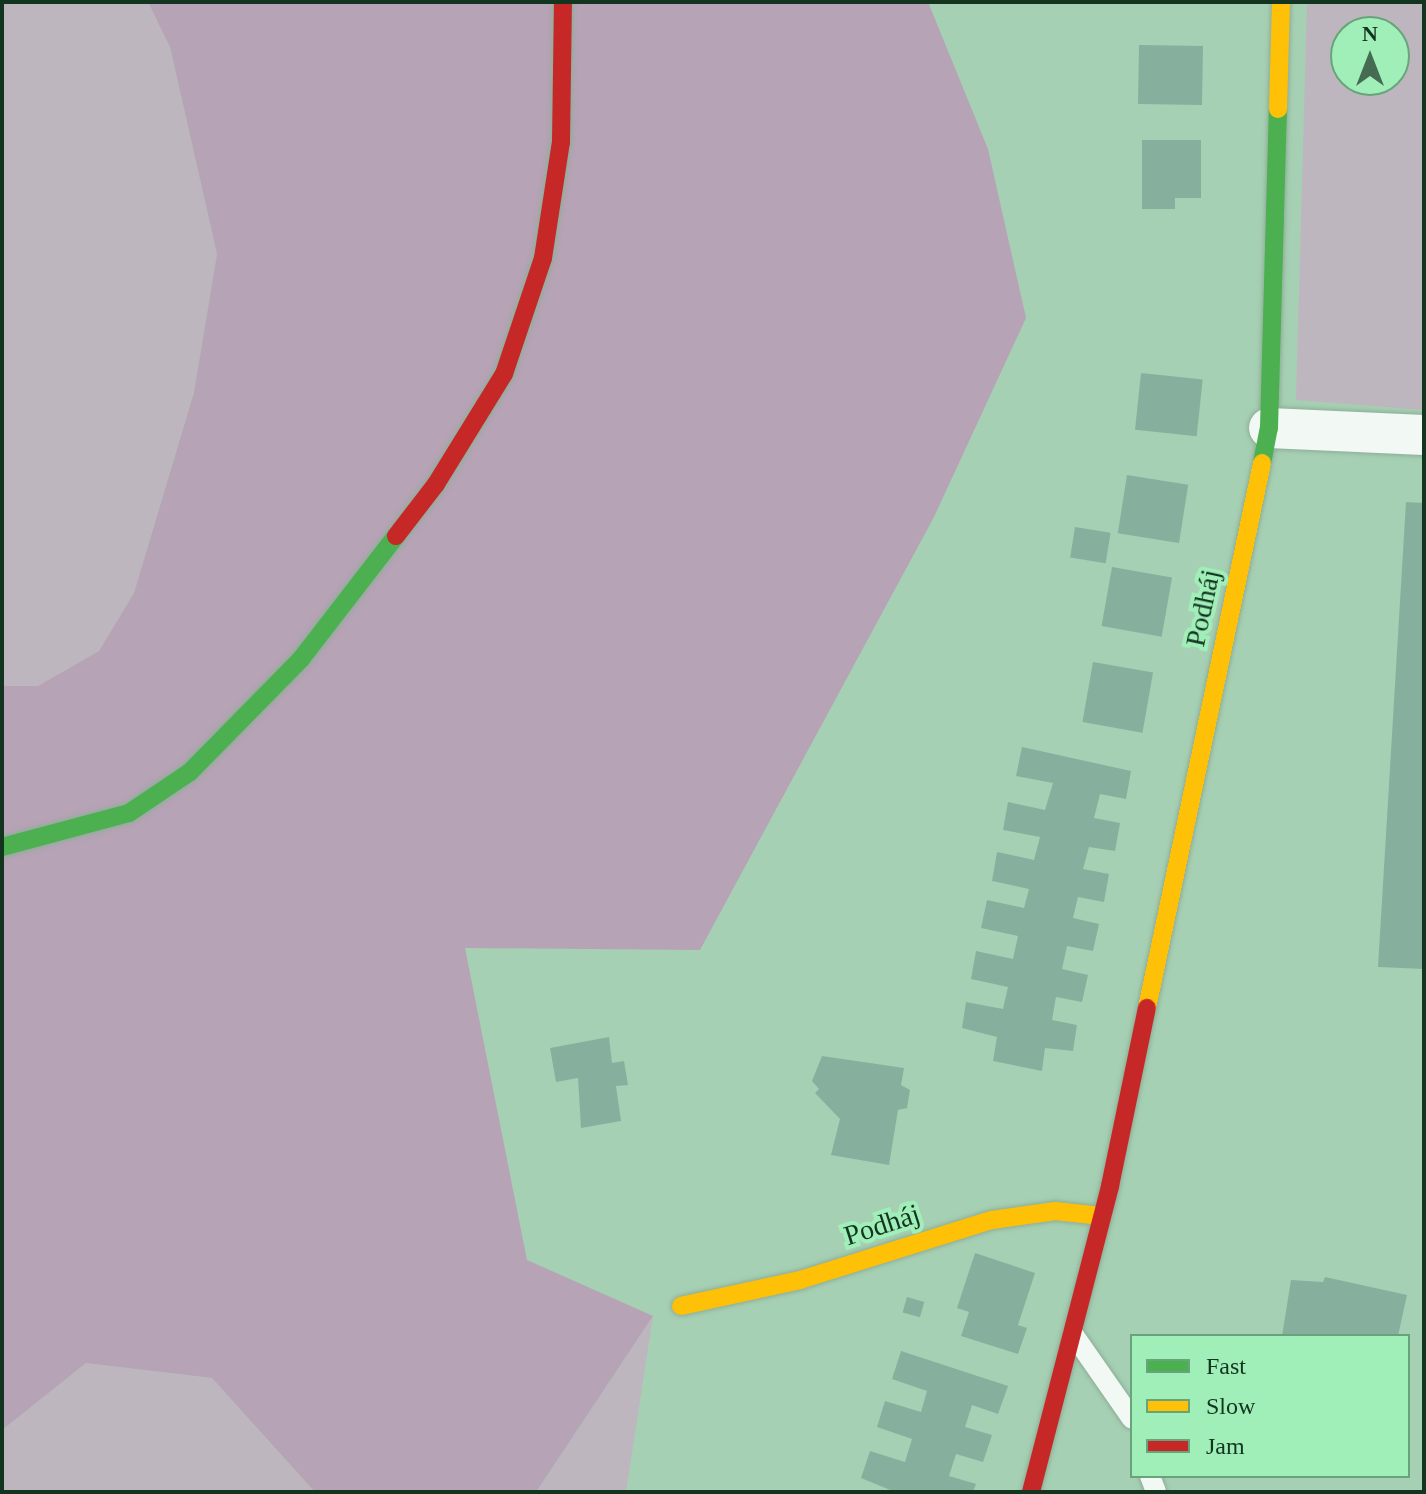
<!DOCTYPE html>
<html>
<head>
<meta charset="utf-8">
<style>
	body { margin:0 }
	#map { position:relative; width:1426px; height:1494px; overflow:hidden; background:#a6d0b3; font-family:"Times New Roman",serif }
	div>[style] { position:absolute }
	.green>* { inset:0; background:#beb6be }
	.forest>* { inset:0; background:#b6a3b5 }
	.building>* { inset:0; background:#86b09d; transform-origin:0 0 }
	.roads { filter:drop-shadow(0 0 2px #8dae98) drop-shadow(0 0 2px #8dae98) }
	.lane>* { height:20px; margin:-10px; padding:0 10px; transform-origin:10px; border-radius:10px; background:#f2f8f4 }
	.street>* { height:40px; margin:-20px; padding:0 20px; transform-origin:20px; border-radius:20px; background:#f2f8f4 }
	.fast>* { height:18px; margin:-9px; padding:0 9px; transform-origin:9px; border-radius:9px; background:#4caf50 }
	.slow>* { height:18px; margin:-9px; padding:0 9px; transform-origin:9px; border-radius:9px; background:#ffc107 }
	.jam>* { height:18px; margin:-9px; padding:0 9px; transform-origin:9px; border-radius:9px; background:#c62828 }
	span { translate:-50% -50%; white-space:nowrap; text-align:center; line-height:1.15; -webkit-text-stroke:8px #a0efb9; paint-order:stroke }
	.street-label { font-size:28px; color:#13341f }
	.frame { position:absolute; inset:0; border:4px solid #13341f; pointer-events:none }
	.legend { position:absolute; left:1130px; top:1334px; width:280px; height:144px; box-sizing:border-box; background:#a0efb9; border:2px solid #68a47b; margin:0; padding:10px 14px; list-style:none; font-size:24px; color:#13341f }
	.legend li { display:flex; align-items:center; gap:16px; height:40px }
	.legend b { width:40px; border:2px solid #68a47b }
	.north { position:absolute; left:1330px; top:16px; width:80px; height:80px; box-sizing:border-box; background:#a0efb9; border:2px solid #68a47b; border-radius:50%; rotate:0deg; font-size:22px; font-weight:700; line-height:32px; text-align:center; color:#13341f }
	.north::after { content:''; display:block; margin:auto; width:28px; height:36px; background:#466b53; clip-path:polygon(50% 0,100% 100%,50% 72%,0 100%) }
</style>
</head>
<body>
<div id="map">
	<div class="green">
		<i style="clip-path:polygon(2px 2px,148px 2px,170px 47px,217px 254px,194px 391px,134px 593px,99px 651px,38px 687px,2px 686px)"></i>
		<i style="clip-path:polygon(evenodd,1307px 2px,1424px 2px,1424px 410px,1296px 400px,1307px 2px,1346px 32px,1394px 32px,1394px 80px,1346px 80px,1346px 32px)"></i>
		<i style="clip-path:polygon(653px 1316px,626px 1492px,536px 1492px)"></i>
		<i style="clip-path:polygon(86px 1363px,212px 1378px,315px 1492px,2px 1492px,2px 1430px)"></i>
	</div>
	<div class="forest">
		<i style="clip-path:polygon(148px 2px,928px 2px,988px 149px,1026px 318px,934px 517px,700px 950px,465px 948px,527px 1260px,653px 1316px,536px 1492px,315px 1492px,212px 1378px,86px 1363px,2px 1430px,2px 686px,38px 686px,99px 651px,134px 593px,194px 392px,217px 254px,170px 47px)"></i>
	</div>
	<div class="building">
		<i style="left:1139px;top:45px;width:64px;height:59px;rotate:1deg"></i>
		<i style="clip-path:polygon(1142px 140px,1201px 140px,1201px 198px,1175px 198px,1175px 209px,1142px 209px)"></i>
		<i style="left:1141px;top:373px;width:62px;height:57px;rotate:6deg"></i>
		<i style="left:1127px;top:475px;width:62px;height:59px;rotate:9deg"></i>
		<i style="clip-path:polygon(1406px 502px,1424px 503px,1424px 969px,1378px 967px)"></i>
		<i style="left:1075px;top:527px;width:36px;height:31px;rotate:9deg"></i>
		<i style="left:1112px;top:567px;width:61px;height:60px;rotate:10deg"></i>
		<i style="left:1093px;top:662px;width:61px;height:61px;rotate:10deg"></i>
		<i style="clip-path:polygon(1022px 747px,1131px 771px,1126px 799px,1100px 794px,1094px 818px,1120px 823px,1115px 851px,1089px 847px,1083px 869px,1109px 874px,1104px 902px,1078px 897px,1073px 918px,1099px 924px,1093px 951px,1067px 946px,1062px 969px,1088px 975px,1082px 1002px,1056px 997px,1052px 1020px,1077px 1025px,1073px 1051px,1045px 1048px,1042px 1071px,993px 1061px,997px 1037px,962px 1028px,966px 1002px,1003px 1009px,1008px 987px,971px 979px,976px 951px,1013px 959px,1018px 936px,981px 928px,987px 900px,1024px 908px,1029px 889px,992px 881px,997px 852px,1034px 860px,1040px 837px,1003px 830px,1008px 802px,1045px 810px,1053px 783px,1016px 776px)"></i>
		<i style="clip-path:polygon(609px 1037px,612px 1063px,624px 1061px,628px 1085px,616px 1086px,621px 1121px,581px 1128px,578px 1078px,556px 1082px,550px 1048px)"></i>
		<i style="clip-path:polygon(822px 1056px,904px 1068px,901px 1085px,910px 1090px,907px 1108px,898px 1110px,889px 1165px,831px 1155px,840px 1119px,815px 1093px,819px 1089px,812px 1081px)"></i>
		<i style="clip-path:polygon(975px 1253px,1035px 1273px,1018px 1325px,1027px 1328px,1018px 1354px,961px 1336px,969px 1312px,957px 1308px)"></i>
		<i style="clip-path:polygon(1325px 1277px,1407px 1295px,1398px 1336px,1282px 1336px,1291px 1280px,1323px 1282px)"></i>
		<i style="left:907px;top:1297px;width:18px;height:16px;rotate:16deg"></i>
		<i style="clip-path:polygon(901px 1351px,1008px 1386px,998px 1414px,972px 1405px,965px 1427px,992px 1435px,983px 1462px,956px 1454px,949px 1476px,976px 1484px,973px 1492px,895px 1492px,861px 1478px,870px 1451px,905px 1462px,912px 1439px,877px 1427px,885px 1401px,921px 1412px,927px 1391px,892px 1379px)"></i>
	</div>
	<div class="roads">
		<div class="lane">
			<i style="left:1073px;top:1334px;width:103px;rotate:55.2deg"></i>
			<i style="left:1150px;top:1476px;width:17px;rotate:69deg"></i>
		</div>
		<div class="street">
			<i style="left:1269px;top:428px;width:155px;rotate:2.6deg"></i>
		</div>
		<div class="fast">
			<i style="left:1262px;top:463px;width:36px;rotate:-79deg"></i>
			<i style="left:1269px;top:428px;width:319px;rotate:-88.4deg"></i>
			<i style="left:2px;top:847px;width:131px;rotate:-15deg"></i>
			<i style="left:129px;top:813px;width:73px;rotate:-33.9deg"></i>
			<i style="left:190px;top:772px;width:158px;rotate:-45.5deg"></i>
			<i style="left:301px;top:659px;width:155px;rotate:-52.3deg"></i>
		</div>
		<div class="slow">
			<i style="left:1278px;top:109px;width:107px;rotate:-88.4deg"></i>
			<i style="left:1147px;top:1008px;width:557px;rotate:-78.08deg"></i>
			<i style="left:681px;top:1306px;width:122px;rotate:-12.3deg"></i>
			<i style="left:800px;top:1280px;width:201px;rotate:-17.4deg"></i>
			<i style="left:992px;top:1220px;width:64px;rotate:-8.1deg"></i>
			<i style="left:1055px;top:1211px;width:47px;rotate:6.1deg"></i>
		</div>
		<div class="jam">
			<i style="left:396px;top:536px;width:66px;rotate:-52.4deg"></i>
			<i style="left:436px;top:484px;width:129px;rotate:-58.3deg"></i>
			<i style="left:504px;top:374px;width:122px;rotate:-71.4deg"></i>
			<i style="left:543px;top:258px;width:117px;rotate:-81.2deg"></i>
			<i style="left:561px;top:142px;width:140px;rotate:-89.2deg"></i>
			<i style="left:1031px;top:1492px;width:316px;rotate:-75.5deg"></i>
			<i style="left:1110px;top:1186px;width:182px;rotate:-78.3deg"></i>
		</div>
	</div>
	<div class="street-label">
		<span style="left:1203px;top:608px;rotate:-78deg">Podháj</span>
		<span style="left:882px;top:1225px;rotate:-18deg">Podháj</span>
	</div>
	<div class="frame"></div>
	<ul class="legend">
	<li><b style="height:10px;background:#4caf50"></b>Fast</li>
	<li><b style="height:10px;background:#ffc107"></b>Slow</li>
	<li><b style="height:10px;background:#c62828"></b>Jam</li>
	</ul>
	<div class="north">N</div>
</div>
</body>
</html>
